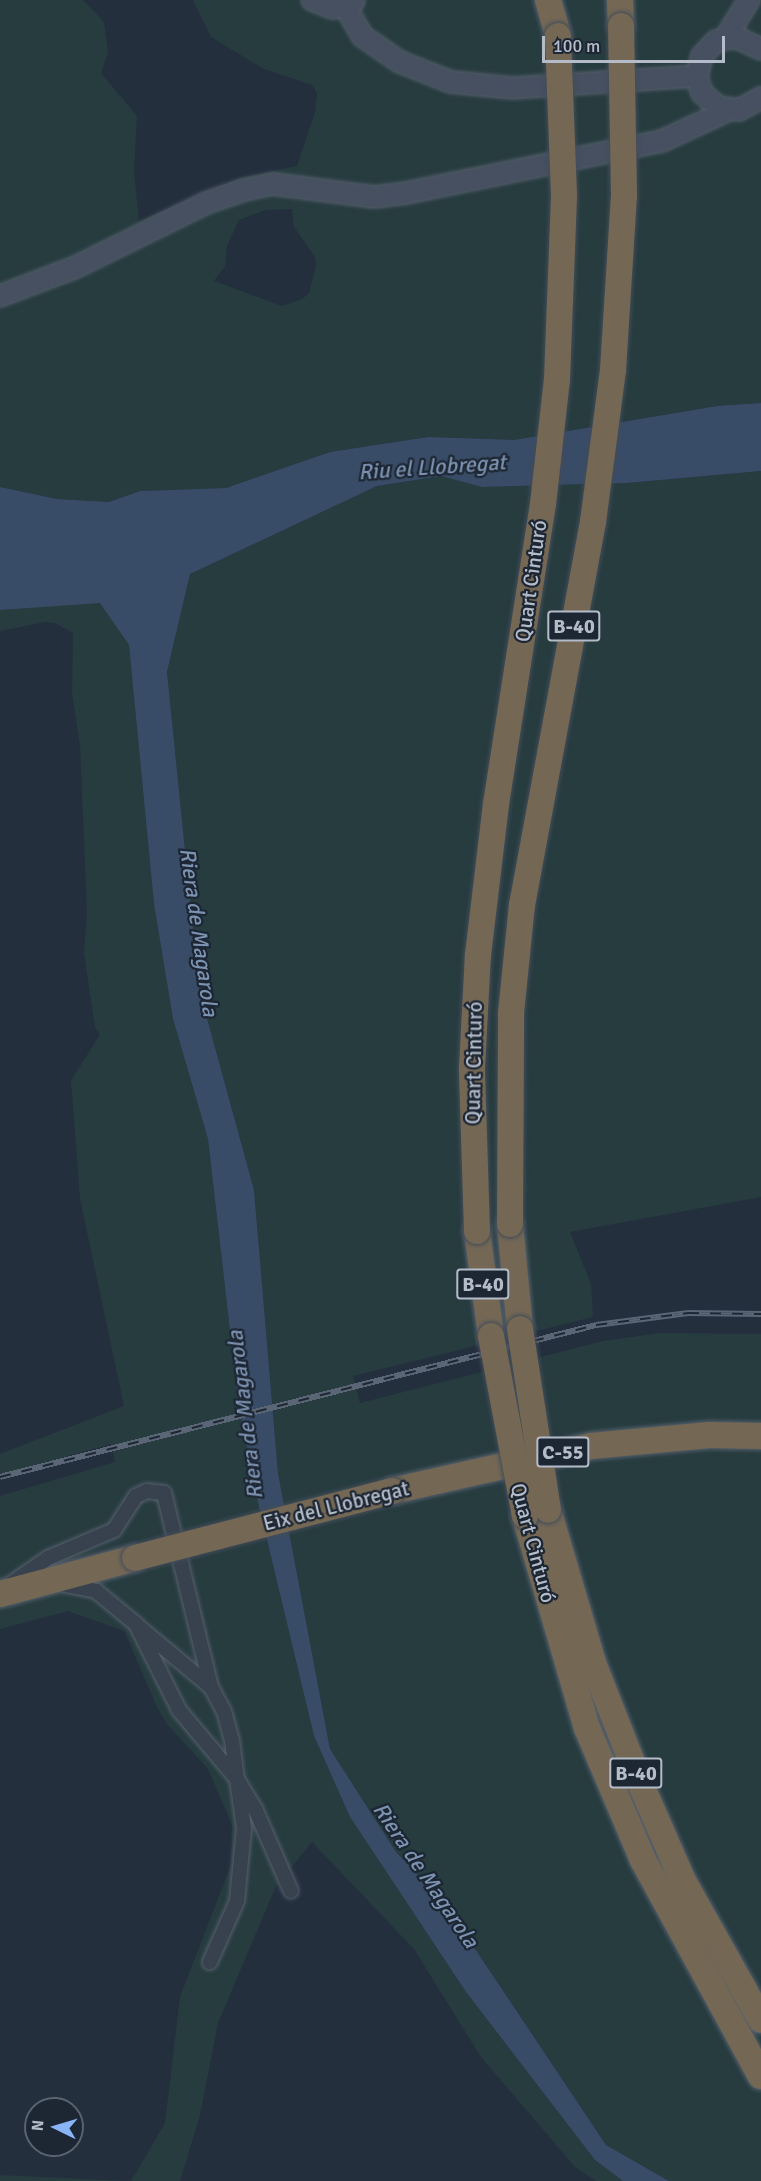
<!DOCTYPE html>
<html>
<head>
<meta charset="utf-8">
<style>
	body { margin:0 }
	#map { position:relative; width:761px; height:2181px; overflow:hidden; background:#242f3e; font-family:Signika,sans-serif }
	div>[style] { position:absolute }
	.green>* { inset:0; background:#263c3f }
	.water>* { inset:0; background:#394c67 }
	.roads { filter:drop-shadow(0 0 2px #565f6c) drop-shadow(0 0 2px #565f6c) }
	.street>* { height:14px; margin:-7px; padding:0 7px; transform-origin:7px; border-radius:7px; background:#38414e }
	.secondary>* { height:20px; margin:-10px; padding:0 10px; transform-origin:10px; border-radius:10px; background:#465061 }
	.highway>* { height:26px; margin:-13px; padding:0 13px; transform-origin:13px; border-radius:13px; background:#746855 }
	.rail>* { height:6px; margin-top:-3px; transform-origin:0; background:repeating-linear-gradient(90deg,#1d2633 0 11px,#5a6575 0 22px); box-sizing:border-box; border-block:2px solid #5a6575 }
	.bridges { filter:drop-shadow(0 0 2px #434c59) drop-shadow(0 0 2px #434c59) }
	.highway-bridge>* { height:26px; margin:-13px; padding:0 13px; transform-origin:13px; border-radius:13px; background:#746855 }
	span { translate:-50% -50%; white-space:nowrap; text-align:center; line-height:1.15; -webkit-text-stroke:4.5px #1d2633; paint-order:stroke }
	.shield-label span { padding:2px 4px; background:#1d2633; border:2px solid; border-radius:4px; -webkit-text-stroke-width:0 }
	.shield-label { font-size:20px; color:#b4bcc9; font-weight:700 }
	.street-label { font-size:21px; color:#b4bcc9 }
	.water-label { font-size:22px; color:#7c92b1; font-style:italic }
	.north { position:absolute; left:24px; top:2097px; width:60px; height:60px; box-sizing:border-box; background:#1d2633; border:2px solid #59626f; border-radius:50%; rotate:275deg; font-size:16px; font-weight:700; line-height:24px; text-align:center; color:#b4bcc9 }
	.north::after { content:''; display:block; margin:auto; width:21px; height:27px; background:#8ab4f8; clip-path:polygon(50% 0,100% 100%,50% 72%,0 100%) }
	.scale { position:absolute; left:542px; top:36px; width:183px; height:27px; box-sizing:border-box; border:3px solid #b4bcc9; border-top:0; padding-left:8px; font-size:18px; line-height:21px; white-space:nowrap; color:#b4bcc9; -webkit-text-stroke:4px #1d2633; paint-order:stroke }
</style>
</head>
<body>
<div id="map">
	<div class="green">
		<i style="clip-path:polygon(evenodd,0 0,83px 0,104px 22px,108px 53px,101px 73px,137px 116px,134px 170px,139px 221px,239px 178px,297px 166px,315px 112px,317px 93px,312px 85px,264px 69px,211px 37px,193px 0,761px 0,761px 403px,717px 406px,514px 440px,428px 437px,330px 452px,226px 488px,140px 491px,109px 502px,57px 499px,0 487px,0 0,292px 209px,294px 227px,315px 257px,316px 266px,309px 293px,302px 299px,282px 306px,214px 281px,225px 266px,227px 246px,239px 220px,265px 210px,292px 209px)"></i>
		<i style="clip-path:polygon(761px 471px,761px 1197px,570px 1232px,591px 1284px,593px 1317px,353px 1376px,360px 1403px,603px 1341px,660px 1333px,761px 1334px,761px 2181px,669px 2181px,606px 2145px,443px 1901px,396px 1852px,330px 1749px,278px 1473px,254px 1190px,199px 989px,167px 672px,190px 574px,377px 486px,441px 476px,482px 487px,627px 483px)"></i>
		<i style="clip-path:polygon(100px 602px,129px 645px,154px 904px,173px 1019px,208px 1139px,238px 1400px,256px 1494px,314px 1736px,350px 1817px,466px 1992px,595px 2160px,623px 2181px,596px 2181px,575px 2167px,481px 2057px,414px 1949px,312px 1842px,276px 1886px,218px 2023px,200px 2115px,180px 2181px,131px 2181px,165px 2123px,180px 1997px,231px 1865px,232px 1825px,208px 1769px,167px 1724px,157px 1707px,124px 1631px,68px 1611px,0 1629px,0 1496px,115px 1462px,111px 1444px,0 1475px,0 1454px,124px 1406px,80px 1199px,71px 1080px,100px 1035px,95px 1027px,84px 953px,87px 912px,80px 745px,72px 693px,73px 633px,55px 623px,45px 622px,0 631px,0 610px)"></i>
		<i style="clip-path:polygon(0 2175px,126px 2181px,0 2181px)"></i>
	</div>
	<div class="water">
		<i style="clip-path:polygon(761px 403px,761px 471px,627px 483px,482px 487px,441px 476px,377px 486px,190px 574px,167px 672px,199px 989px,254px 1190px,278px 1473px,330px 1749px,396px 1852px,443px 1901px,606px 2145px,669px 2181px,623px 2181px,595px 2160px,466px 1992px,350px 1817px,314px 1736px,256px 1494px,238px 1400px,208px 1139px,173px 1019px,154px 904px,129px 645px,100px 603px,0 610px,0 487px,57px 499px,109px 502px,140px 491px,226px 488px,330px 452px,428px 437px,514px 440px,717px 406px)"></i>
	</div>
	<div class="roads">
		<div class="street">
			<i style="left:12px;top:1583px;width:44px;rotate:-34.8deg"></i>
			<i style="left:48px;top:1558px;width:72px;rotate:-23deg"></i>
			<i style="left:114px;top:1530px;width:40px;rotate:-57.1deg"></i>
			<i style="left:136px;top:1496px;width:12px;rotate:-24deg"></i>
			<i style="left:147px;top:1491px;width:17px;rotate:7deg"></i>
			<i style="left:164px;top:1493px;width:200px;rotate:76.4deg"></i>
			<i style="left:211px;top:1687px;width:27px;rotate:62deg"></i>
			<i style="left:224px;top:1711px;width:30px;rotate:75deg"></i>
			<i style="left:232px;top:1740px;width:39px;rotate:83deg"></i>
			<i style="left:237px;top:1779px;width:37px;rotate:59deg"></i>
			<i style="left:256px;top:1811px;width:87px;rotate:66.4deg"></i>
			<i style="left:61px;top:1584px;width:36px;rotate:11deg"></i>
			<i style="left:96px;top:1591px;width:52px;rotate:39.5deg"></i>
			<i style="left:136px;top:1624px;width:96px;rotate:63.4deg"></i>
			<i style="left:179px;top:1710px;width:90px;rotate:50deg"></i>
			<i style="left:237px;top:1779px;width:49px;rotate:81.9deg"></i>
			<i style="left:244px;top:1828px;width:73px;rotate:95.5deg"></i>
			<i style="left:237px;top:1901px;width:67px;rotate:113.9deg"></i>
			<i style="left:140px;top:1628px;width:92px;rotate:39.7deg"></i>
		</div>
		<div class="secondary">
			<i style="left:312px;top:0;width:22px;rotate:21deg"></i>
			<i style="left:333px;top:8px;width:22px;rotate:-18deg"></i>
			<i style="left:345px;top:6px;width:34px;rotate:60deg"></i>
			<i style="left:362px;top:36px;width:46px;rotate:34.4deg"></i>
			<i style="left:400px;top:62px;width:55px;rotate:21.4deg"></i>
			<i style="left:451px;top:82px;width:62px;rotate:5.5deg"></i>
			<i style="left:513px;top:88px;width:184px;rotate:-3.7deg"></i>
			<i style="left:726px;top:37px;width:44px;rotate:-58.1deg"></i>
			<i style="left:761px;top:49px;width:29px;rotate:-155deg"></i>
			<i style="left:735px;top:37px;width:19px;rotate:168deg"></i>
			<i style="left:716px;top:41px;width:21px;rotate:133deg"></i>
			<i style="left:702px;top:56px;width:21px;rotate:104deg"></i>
			<i style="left:697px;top:76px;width:18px;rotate:74deg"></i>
			<i style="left:702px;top:93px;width:21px;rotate:41deg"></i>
			<i style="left:718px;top:107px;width:21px;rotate:8deg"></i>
			<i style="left:739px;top:110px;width:25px;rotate:-29deg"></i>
			<i style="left:0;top:296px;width:81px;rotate:-20.9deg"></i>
			<i style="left:76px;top:267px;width:145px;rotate:-26.2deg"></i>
			<i style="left:206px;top:203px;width:40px;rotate:-18.9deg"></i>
			<i style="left:244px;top:190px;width:30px;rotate:-12deg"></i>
			<i style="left:273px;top:184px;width:102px;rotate:7.3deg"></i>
			<i style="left:374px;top:197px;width:32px;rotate:-7deg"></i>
			<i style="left:406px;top:193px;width:261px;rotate:-11.5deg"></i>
			<i style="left:662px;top:141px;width:74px;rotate:-24.8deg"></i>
		</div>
		<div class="highway">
			<i style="left:548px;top:0;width:37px;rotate:74deg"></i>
			<i style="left:620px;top:0;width:26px;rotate:88deg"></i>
			<i style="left:510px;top:1224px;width:105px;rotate:84.6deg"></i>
			<i style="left:477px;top:1231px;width:106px;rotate:82.4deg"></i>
			<i style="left:392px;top:1491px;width:204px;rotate:-12.7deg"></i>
			<i style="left:591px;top:1446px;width:119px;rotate:-5.3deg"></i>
			<i style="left:709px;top:1435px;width:52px;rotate:1.1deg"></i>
			<i style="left:548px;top:1510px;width:159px;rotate:73.6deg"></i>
			<i style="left:593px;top:1663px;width:123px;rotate:68.6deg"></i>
			<i style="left:638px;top:1778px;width:112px;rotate:66.4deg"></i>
			<i style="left:683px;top:1881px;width:159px;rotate:60.7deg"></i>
			<i style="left:525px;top:1516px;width:221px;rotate:73.7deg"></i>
			<i style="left:587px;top:1728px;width:143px;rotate:67deg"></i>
			<i style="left:643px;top:1860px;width:246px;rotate:61.4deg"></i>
			<i style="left:0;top:1594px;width:140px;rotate:-14.9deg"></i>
		</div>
	</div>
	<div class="rail">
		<i style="left:0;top:1477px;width:615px;rotate:-14.31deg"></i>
		<i style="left:596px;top:1325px;width:93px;rotate:-7.4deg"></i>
		<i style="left:688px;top:1313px;width:73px;rotate:0.8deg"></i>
	</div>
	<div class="bridges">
		<div class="highway-bridge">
			<i style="left:510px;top:1224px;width:211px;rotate:-89.7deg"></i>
			<i style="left:511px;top:1013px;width:109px;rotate:-84.2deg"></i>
			<i style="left:522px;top:905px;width:390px;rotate:-79.5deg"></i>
			<i style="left:593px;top:522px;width:153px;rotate:-82.5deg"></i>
			<i style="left:613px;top:370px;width:175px;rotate:-86.4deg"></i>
			<i style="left:624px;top:195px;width:169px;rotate:-91deg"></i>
			<i style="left:477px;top:1231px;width:163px;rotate:-91.8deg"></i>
			<i style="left:472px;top:1068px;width:113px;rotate:-87deg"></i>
			<i style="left:478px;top:955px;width:152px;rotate:-83.2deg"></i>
			<i style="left:496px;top:804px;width:304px;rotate:-81.1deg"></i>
			<i style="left:543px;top:504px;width:126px;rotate:-83.6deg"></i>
			<i style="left:557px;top:379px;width:184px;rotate:-87.8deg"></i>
			<i style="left:564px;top:195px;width:159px;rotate:-92.2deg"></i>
			<i style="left:520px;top:1329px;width:183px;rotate:81.2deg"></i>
			<i style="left:491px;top:1336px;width:183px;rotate:79.3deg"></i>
			<i style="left:135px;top:1558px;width:266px;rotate:-14.6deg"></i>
		</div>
	</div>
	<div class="shield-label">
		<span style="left:574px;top:626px">B-40</span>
		<span style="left:483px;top:1284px">B-40</span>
		<span style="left:563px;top:1452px">C-55</span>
		<span style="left:636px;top:1773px">B-40</span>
	</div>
	<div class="street-label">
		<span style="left:531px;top:581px;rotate:-82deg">Quart Cinturó</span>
		<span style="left:474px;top:1063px;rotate:-89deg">Quart Cinturó</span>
		<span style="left:336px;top:1506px;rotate:-14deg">Eix del Llobregat</span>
		<span style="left:533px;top:1543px;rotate:75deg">Quart Cinturó</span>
	</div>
	<div class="water-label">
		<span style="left:432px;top:467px;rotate:-4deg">Riu el Llobregat</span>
		<span style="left:199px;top:932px;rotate:82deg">Riera de Magarola</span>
		<span style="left:245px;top:1415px;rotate:-97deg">Riera de Magarola</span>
		<span style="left:426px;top:1875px;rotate:56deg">Riera de Magarola</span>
	</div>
	<div class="north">N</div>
	<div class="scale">100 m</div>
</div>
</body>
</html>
